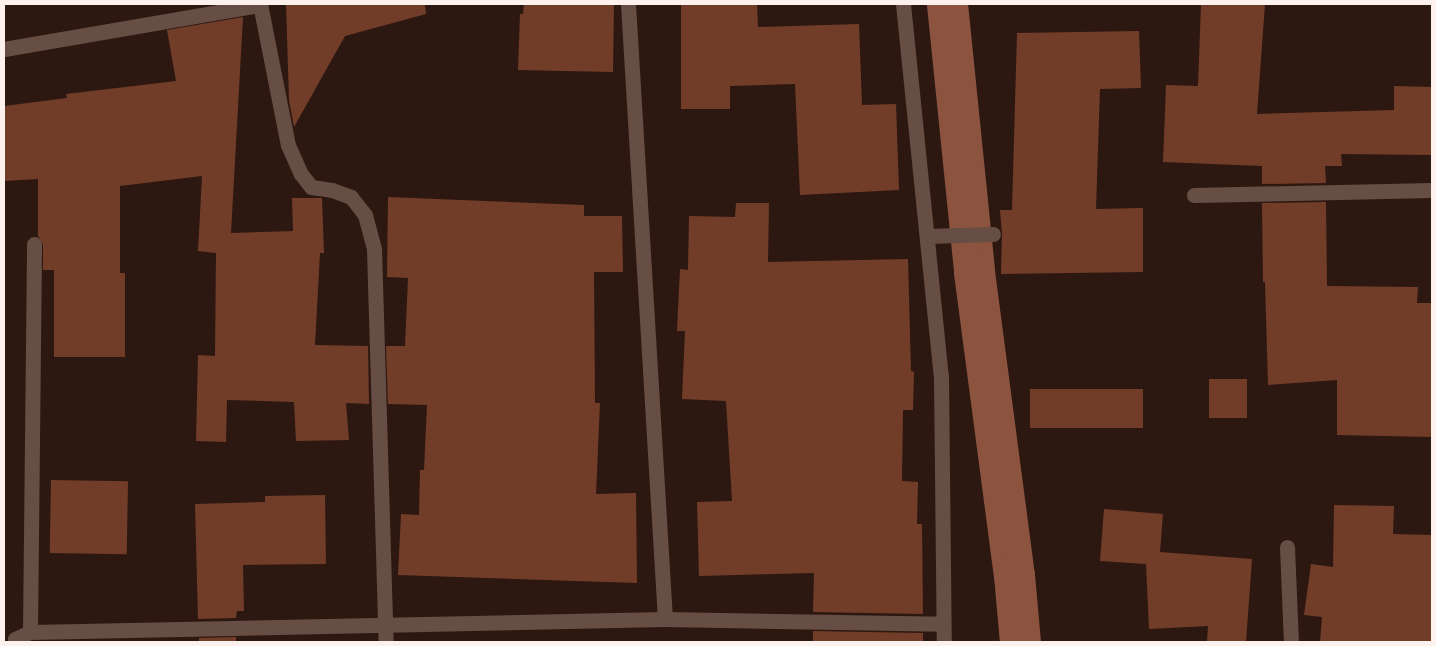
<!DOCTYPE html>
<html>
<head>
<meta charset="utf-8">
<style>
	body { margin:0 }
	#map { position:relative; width:1436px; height:646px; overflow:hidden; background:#2d1811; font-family:"Titillium Web",sans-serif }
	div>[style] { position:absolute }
	.canal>* { height:41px; margin:-20.5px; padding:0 20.5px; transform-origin:20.5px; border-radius:20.5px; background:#8c543f }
	.building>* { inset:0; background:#723d28; transform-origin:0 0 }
	.street>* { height:15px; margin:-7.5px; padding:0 7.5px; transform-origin:7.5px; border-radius:7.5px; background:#664e44 }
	span { translate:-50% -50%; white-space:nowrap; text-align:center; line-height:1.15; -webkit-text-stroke:5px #230f08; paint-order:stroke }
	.frame { position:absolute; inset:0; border:5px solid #fdf1ed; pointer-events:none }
</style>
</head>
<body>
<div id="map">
	<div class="canal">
		<i style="left:947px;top:4px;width:269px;rotate:84.2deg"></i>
		<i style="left:974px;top:272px;width:306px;rotate:82.5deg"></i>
		<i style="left:1014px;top:575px;width:67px;rotate:84.9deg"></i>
	</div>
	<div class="building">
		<i style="clip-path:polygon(286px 4px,425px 4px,426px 14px,345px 36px,294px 127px,289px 100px)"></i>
		<i style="clip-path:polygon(524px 4px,614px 4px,613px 72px,518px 70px,520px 14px,523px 14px)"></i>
		<i style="clip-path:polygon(681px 4px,757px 4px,758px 27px,859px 24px,862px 105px,896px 104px,899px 190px,800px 195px,795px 84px,730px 86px,730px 109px,681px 109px)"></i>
		<i style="clip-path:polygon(1201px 4px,1265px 4px,1257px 114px,1394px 110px,1394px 86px,1432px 87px,1432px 155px,1341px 154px,1342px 166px,1325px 166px,1326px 183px,1262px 184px,1262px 166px,1163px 162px,1166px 85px,1198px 86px)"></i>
		<i style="clip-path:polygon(243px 17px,231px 233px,293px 231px,292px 198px,322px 198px,324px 253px,320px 253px,315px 345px,368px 346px,369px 404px,346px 403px,349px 440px,296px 441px,294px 402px,227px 400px,226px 442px,196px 441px,198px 355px,215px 356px,216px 253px,198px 251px,202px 176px,120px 186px,120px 273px,125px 273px,125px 357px,54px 357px,54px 270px,43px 270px,43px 244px,38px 236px,38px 179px,4px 181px,4px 106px,67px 98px,66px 94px,176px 81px,167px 30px)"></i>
		<i style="clip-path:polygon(1139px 31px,1141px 88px,1100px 89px,1096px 209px,1143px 208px,1143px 272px,1001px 274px,1002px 234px,1000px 210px,1012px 210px,1017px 33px)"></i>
		<i style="clip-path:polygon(388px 197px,584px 205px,584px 216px,622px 216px,623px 272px,594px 272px,595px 403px,600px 403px,596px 494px,636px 493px,637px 583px,398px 575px,401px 514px,419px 515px,420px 470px,424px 470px,427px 405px,388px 404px,386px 346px,405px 346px,408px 278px,387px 277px)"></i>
		<i style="clip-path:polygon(1326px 202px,1327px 286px,1418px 287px,1417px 303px,1432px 303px,1432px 437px,1337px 435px,1337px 380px,1268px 385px,1265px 282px,1263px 282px,1262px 203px)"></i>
		<i style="clip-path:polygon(736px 203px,769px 203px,768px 262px,908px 259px,911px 371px,914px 372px,913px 410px,903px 410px,902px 481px,918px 482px,917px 524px,922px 524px,923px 614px,813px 612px,814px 573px,699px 576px,697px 502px,732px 501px,726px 401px,682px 399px,685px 331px,677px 331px,680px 269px,688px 270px,689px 216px,735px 217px)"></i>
		<i style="left:1209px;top:379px;width:38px;height:39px"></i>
		<i style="left:1030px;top:389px;width:113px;height:39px"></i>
		<i style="left:51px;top:480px;width:77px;height:73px;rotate:1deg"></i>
		<i style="clip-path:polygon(325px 495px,326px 564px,243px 565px,244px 611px,237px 611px,236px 618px,198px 619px,195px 504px,265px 502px,265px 496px)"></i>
		<i style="clip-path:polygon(1334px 505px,1394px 506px,1393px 534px,1432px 535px,1432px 642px,1320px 642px,1322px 617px,1304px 615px,1311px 564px,1333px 567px)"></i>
		<i style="clip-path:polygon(1104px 509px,1163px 514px,1160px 552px,1252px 559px,1246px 642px,1207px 642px,1208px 626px,1149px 629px,1146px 564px,1100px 561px)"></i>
		<i style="clip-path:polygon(813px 631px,923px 633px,923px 642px,813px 642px)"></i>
		<i style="clip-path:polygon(236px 637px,236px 642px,199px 642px,199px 638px)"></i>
	</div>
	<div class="street">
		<i style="left:260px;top:4px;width:144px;rotate:78.8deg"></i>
		<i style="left:288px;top:145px;width:32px;rotate:66deg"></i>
		<i style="left:301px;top:174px;width:16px;rotate:52deg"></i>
		<i style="left:311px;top:187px;width:21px;rotate:8deg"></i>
		<i style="left:332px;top:190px;width:20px;rotate:20deg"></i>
		<i style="left:351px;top:197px;width:23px;rotate:52deg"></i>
		<i style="left:365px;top:215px;width:35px;rotate:75deg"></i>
		<i style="left:374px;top:249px;width:393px;rotate:88.3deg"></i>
		<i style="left:628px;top:4px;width:616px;rotate:86.56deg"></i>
		<i style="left:903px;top:4px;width:374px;rotate:84.2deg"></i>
		<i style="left:941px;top:376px;width:266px;rotate:89.4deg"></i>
		<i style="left:4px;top:49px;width:260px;rotate:-9.8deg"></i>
		<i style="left:1194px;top:195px;width:238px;rotate:-1.2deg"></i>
		<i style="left:927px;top:236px;width:66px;rotate:-1.7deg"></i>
		<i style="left:1287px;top:547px;width:95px;rotate:87.6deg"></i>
		<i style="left:30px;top:632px;width:635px;rotate:-1.17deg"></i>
		<i style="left:665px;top:619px;width:278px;rotate:1deg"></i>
		<i style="left:15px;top:642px;width:3px;rotate:-90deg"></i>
		<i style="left:15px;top:639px;width:17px;rotate:-25deg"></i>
		<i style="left:30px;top:632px;width:388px;rotate:-89.4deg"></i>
	</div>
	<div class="frame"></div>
</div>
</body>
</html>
